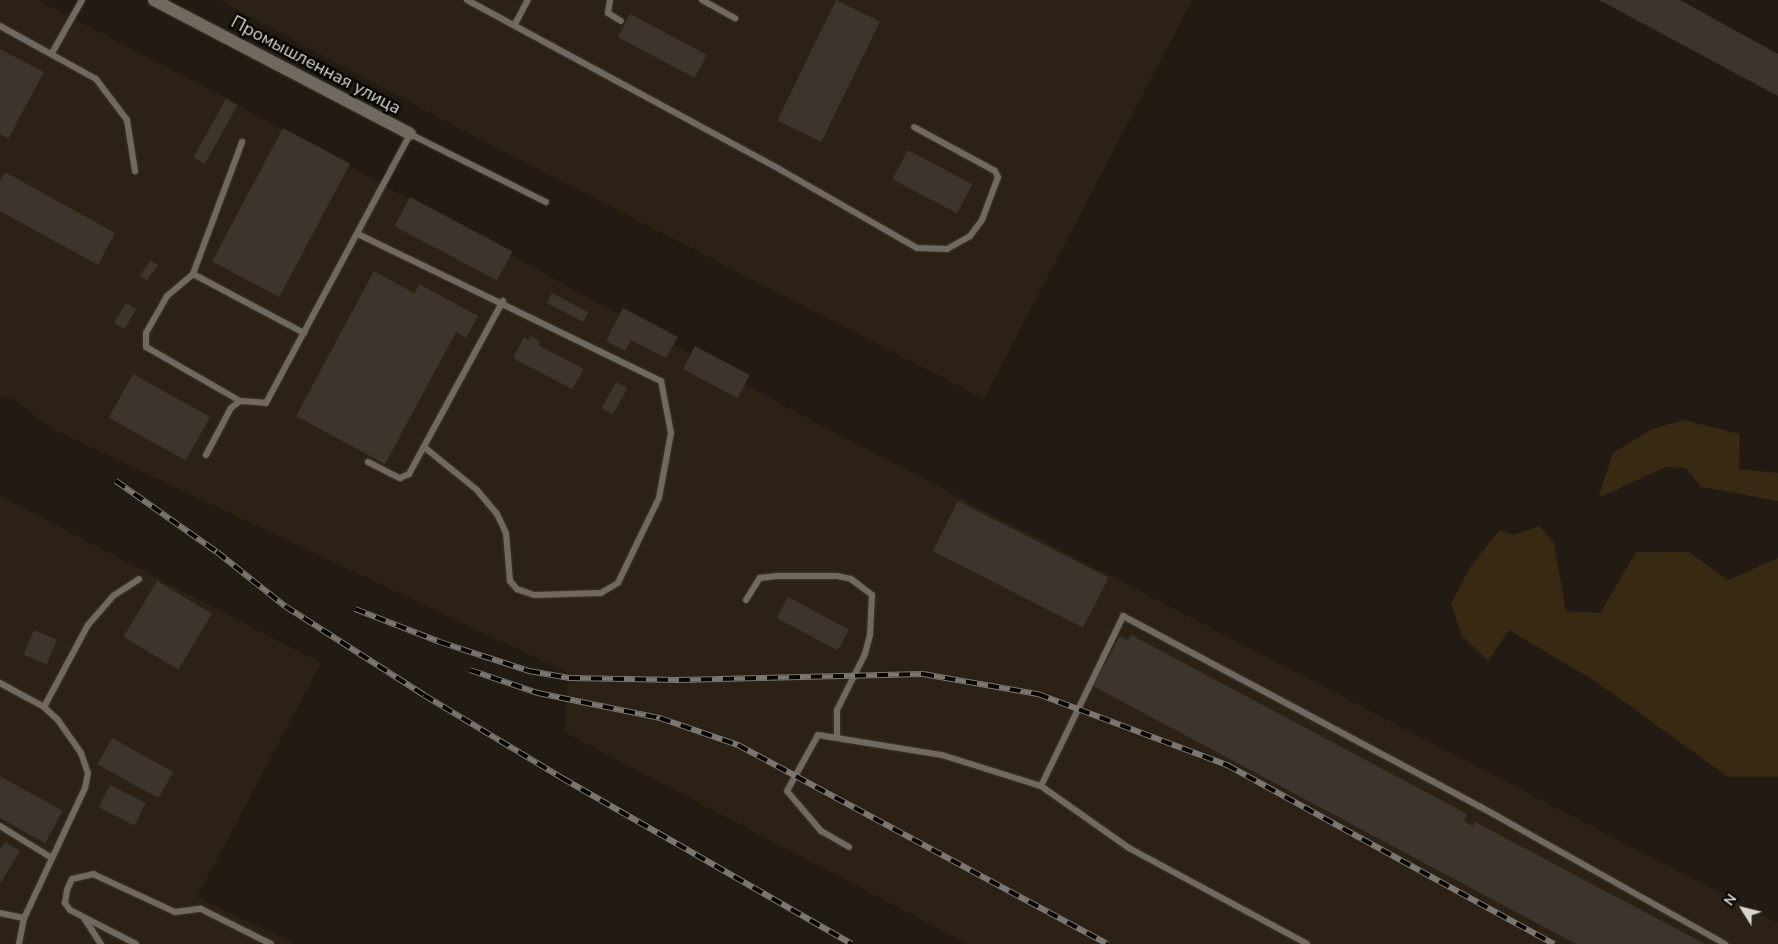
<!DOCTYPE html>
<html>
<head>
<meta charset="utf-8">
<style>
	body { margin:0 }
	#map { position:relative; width:1778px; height:944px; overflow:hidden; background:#211b13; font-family:"Nunito Sans",sans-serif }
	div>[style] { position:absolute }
	.built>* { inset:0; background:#2b2215 }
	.green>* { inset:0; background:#382912 }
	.building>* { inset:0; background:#3b352d; transform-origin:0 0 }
	.roads { filter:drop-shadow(0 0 1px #3b3733) drop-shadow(0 0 1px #3b3733) }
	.lane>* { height:6px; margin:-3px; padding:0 3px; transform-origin:3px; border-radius:3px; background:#70695f }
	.street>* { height:12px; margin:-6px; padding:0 6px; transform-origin:6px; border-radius:6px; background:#70695f }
	.rail>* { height:5.5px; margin-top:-2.75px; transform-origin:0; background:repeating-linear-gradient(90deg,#080604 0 11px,#7b766f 0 22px); box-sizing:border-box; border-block:1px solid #7b766f }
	span { translate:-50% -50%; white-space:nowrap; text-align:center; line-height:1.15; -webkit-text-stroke:5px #080604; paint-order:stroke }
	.street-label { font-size:18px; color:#d8d4ce }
	.north { position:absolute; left:1718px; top:884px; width:50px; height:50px; -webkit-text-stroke:4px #080604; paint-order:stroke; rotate:306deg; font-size:14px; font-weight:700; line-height:20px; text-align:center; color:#d8d4ce }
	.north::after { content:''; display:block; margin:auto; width:18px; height:22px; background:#d8d4ce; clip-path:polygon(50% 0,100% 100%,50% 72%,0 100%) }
</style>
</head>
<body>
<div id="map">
	<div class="built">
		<i style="clip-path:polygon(0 0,38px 0,222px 96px,807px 418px,1778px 923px,1778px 944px,968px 944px,564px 732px,568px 673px,48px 427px,13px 398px,0 397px)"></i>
		<i style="clip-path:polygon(219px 0,1192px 0,984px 399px,441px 119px)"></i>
		<i style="clip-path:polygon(0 496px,321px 663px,197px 897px,295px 944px,0 944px)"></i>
	</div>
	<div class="green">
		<i style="clip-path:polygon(1684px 420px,1740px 434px,1739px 469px,1778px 473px,1778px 501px,1701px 487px,1686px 468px,1666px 467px,1598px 498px,1613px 453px,1652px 429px)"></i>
		<i style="clip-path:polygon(1540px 526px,1554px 543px,1566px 611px,1600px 613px,1636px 552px,1689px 552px,1728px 580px,1778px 558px,1778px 777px,1728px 777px,1598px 683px,1509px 630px,1488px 661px,1462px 636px,1451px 604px,1469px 569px,1499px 530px,1514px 535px)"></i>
	</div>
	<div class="building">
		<i style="left:836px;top:0;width:49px;height:134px;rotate:26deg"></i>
		<i style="clip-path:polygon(1599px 0,1680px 0,1778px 54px,1778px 96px)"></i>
		<i style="left:630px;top:14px;width:87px;height:26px;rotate:28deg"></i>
		<i style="clip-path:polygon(0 49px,44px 72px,8px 139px,0 134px)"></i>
		<i style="left:226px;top:99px;width:13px;height:67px;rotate:29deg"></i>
		<i style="left:283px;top:128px;width:76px;height:151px;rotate:28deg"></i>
		<i style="left:908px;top:150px;width:73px;height:33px;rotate:28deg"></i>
		<i style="clip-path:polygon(5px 172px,115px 233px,98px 265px,0 211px,0 181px)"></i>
		<i style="left:410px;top:197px;width:116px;height:33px;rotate:28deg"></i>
		<i style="left:151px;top:260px;width:9px;height:19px;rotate:36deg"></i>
		<i style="clip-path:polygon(374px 271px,414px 293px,419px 284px,478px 316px,466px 338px,456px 332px,385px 464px,296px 416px)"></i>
		<i style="left:552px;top:293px;width:41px;height:11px;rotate:28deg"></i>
		<i style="left:126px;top:303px;width:12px;height:23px;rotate:31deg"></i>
		<i style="clip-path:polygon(623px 308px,678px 337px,666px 358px,631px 340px,625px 351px,606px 341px)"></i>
		<i style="clip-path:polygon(530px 336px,540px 341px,538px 345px,584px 369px,572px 389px,513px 358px,524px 337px,529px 340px)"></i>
		<i style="left:695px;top:346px;width:62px;height:26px;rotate:28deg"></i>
		<i style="left:133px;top:374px;width:88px;height:50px;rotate:29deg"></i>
		<i style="left:616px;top:382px;width:13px;height:30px;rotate:29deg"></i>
		<i style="left:958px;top:501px;width:169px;height:56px;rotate:27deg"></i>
		<i style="left:157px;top:581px;width:64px;height:65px;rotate:31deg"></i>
		<i style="left:788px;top:597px;width:69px;height:24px;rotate:28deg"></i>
		<i style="left:34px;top:630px;width:25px;height:27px;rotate:23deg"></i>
		<i style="clip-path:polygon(1131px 635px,1467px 814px,1464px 821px,1473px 826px,1475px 822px,1705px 944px,1576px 944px,1093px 686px,1120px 636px,1128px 640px)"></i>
		<i style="left:112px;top:738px;width:70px;height:30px;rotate:29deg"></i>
		<i style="clip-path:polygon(0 776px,63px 811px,45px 843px,0 818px)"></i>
		<i style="left:110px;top:785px;width:40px;height:25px;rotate:27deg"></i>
		<i style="clip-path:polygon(5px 842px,20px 851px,0 884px,0 850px)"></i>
	</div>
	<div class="roads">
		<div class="lane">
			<i style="left:467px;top:0;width:357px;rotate:28.4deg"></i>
			<i style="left:781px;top:170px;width:157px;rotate:29.8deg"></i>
			<i style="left:917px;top:248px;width:30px;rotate:2deg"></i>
			<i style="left:947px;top:249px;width:26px;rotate:-29deg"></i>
			<i style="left:970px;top:236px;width:20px;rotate:-53deg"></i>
			<i style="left:982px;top:220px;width:46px;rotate:-69.6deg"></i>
			<i style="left:998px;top:177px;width:7px;rotate:-117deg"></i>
			<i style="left:995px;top:171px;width:92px;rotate:-151.5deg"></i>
			<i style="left:610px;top:0;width:13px;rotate:99deg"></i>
			<i style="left:608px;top:13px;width:15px;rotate:32deg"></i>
			<i style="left:702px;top:0;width:38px;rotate:29deg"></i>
			<i style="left:515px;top:24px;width:27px;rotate:-62deg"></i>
			<i style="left:0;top:26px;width:110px;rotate:28.9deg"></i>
			<i style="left:96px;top:79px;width:51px;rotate:52.9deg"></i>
			<i style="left:127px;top:120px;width:52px;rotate:81.1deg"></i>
			<i style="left:52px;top:53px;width:61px;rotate:-60.5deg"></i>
			<i style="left:358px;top:234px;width:337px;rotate:25.9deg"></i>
			<i style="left:661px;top:381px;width:53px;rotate:79.1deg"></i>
			<i style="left:671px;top:433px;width:66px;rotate:100.5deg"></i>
			<i style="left:659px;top:498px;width:94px;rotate:115.8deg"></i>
			<i style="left:618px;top:583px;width:20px;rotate:150deg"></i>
			<i style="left:601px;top:593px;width:67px;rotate:178.3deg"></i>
			<i style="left:534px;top:595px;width:18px;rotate:-161deg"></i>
			<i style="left:517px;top:589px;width:11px;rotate:-131deg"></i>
			<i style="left:510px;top:581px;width:48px;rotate:-94.8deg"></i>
			<i style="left:506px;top:533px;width:21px;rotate:-115deg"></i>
			<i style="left:497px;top:514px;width:31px;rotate:-130deg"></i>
			<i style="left:477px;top:490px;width:68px;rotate:-140.9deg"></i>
			<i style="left:193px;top:274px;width:141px;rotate:-69.6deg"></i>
			<i style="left:240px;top:401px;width:108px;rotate:-150.1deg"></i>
			<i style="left:146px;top:347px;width:14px;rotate:-90deg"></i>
			<i style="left:146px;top:333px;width:43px;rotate:-60.4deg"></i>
			<i style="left:167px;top:296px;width:34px;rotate:-40deg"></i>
			<i style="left:193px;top:274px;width:126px;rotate:28deg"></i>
			<i style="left:206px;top:455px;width:53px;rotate:-62deg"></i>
			<i style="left:231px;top:408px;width:11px;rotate:-38deg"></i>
			<i style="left:240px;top:401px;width:26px;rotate:4deg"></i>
			<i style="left:266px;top:403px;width:305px;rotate:-61.8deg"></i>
			<i style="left:410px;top:134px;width:152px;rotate:26.6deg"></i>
			<i style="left:368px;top:462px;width:36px;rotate:27deg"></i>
			<i style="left:400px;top:478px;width:10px;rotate:-24deg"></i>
			<i style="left:409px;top:474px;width:197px;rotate:-61.5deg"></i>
			<i style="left:746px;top:600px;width:26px;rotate:-58deg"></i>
			<i style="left:760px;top:578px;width:17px;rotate:-7deg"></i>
			<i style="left:777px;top:576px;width:60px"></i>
			<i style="left:837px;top:576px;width:14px;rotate:12deg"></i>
			<i style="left:851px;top:579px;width:26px;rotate:37deg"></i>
			<i style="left:872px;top:595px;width:40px;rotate:92.9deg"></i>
			<i style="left:870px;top:635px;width:20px;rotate:105deg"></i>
			<i style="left:865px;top:654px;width:63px;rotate:116.6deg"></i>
			<i style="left:837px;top:710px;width:27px;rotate:90deg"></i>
			<i style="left:0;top:683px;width:50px;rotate:28.6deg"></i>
			<i style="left:44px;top:707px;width:19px;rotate:43deg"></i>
			<i style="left:58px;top:720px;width:40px;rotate:55.1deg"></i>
			<i style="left:81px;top:753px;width:21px;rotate:71deg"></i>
			<i style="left:88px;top:773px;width:15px;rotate:101deg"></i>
			<i style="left:85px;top:788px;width:144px;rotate:115.1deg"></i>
			<i style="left:24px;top:918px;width:26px;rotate:101deg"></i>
			<i style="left:44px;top:707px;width:93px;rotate:-61.8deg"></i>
			<i style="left:88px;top:625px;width:38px;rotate:-49deg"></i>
			<i style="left:113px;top:596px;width:31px;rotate:-33deg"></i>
			<i style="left:1041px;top:786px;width:189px;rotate:-64.2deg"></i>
			<i style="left:1123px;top:616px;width:406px;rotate:28.1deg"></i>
			<i style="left:1481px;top:807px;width:280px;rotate:29.3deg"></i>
			<i style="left:0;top:826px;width:61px;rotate:31.6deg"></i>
			<i style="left:849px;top:847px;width:32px;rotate:-150deg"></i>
			<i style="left:821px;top:831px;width:52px;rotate:-130.4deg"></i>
			<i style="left:787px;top:791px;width:64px;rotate:-61deg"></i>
			<i style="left:818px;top:735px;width:126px;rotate:9.2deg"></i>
			<i style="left:942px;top:755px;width:104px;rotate:17.4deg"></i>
			<i style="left:1041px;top:786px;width:108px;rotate:35.2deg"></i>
			<i style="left:1129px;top:848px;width:202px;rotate:28.3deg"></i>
			<i style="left:0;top:913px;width:25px;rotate:12deg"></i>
			<i style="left:84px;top:918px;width:31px;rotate:57deg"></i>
			<i style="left:136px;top:944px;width:74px;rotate:-152.7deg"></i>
			<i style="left:70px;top:910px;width:9px;rotate:-126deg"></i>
			<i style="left:65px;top:903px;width:13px;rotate:-81deg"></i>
			<i style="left:67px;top:890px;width:12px;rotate:-66deg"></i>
			<i style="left:72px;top:879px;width:22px;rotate:-13deg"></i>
			<i style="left:93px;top:874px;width:90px;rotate:24.9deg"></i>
			<i style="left:175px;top:912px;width:26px;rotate:-7deg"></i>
			<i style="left:201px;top:909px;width:78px;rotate:26.6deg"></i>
		</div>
		<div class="street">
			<i style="left:154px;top:0;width:289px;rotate:27.6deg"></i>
		</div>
	</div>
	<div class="rail">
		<i style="left:116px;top:481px;width:123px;rotate:35.1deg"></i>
		<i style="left:217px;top:552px;width:87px;rotate:38.5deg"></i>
		<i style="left:285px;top:606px;width:165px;rotate:32.6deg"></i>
		<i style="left:424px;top:695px;width:161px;rotate:31deg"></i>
		<i style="left:562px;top:778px;width:334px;rotate:29.8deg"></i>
		<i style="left:355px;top:609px;width:91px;rotate:21.2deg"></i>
		<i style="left:440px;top:642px;width:94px;rotate:18deg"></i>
		<i style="left:529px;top:671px;width:41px;rotate:9.9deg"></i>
		<i style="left:569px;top:678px;width:110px;rotate:1deg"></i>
		<i style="left:679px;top:680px;width:244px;rotate:-1.4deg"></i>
		<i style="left:923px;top:674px;width:117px;rotate:9.9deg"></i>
		<i style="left:1038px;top:694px;width:202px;rotate:20.6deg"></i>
		<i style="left:1227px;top:765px;width:373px;rotate:28.7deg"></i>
		<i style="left:470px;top:670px;width:72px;rotate:18.7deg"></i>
		<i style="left:538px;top:693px;width:125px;rotate:11.6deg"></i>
		<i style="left:660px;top:718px;width:83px;rotate:19.1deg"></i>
		<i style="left:738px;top:745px;width:420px;rotate:28.3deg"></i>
	</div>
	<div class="street-label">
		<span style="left:316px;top:65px;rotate:28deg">Промышленная улица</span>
	</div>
	<div class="north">N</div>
</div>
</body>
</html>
